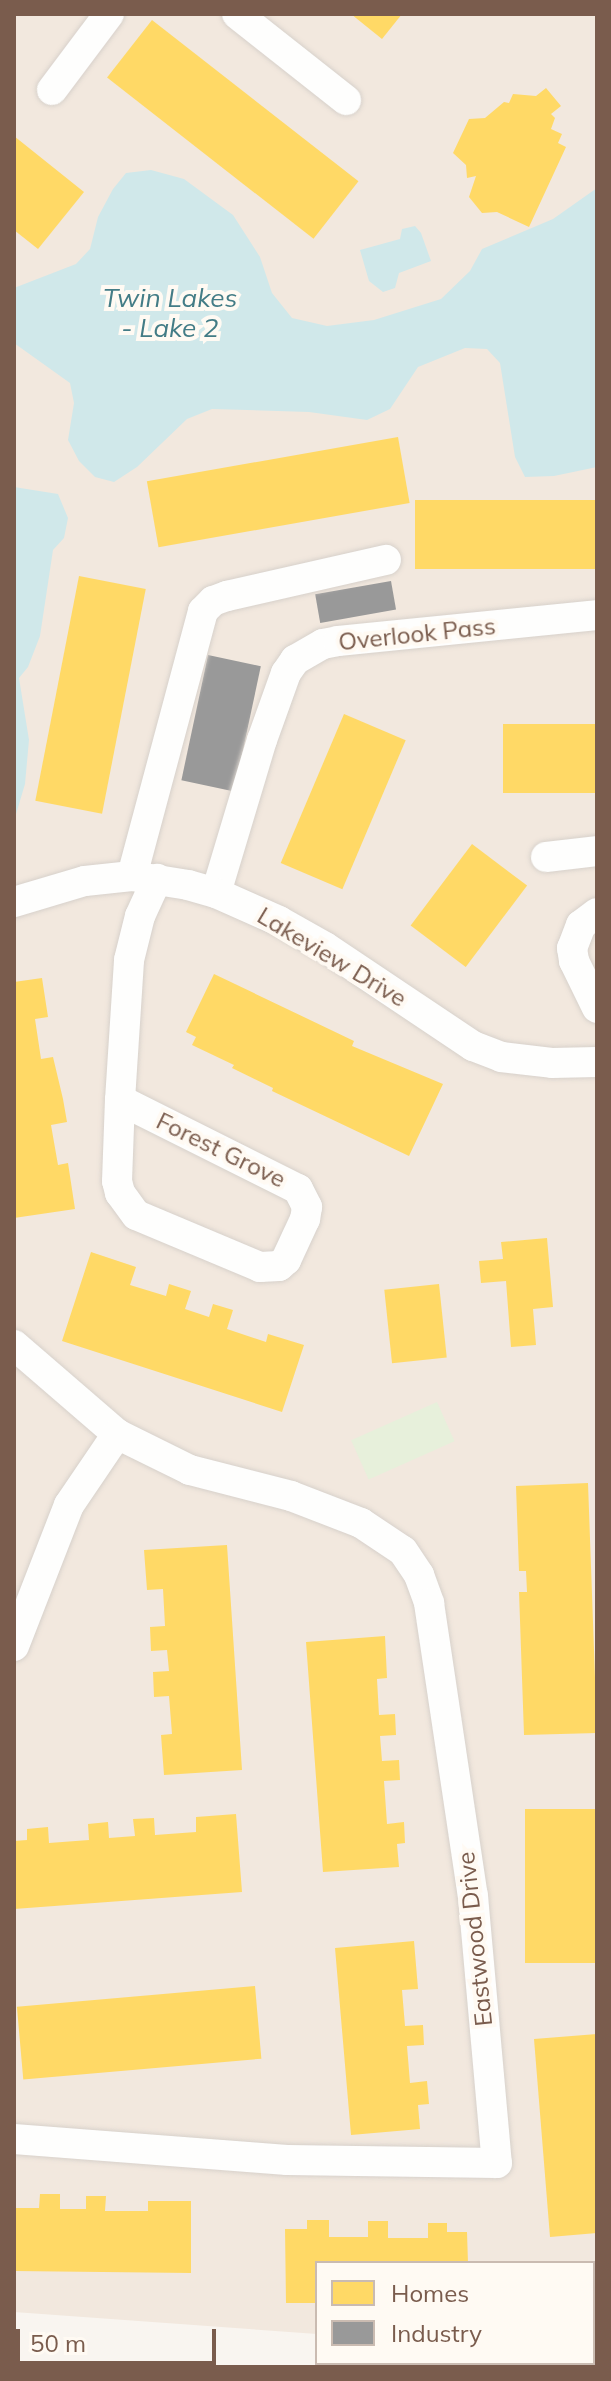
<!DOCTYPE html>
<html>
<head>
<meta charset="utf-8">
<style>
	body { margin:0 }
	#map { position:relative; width:611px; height:2381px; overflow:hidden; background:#f9f5f0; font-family:Mulish,sans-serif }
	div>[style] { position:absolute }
	.residential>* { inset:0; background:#f2e8de }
	.green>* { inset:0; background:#e7f0db; transform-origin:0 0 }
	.water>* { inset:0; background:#d0e8ea }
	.homes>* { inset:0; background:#ffd966; transform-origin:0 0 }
	.industry>* { inset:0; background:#999; transform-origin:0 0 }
	.roads { filter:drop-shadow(0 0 2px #d7d1cb) drop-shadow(0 0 2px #d7d1cb) }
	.minor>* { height:30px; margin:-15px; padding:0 15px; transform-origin:15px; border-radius:15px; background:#fefefd }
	span { translate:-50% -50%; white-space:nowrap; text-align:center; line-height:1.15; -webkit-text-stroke:8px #fffaf3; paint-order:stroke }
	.street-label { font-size:24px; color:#7a5c4d }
	.water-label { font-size:26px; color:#437c86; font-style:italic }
	.frame { position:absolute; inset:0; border:16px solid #7a5c4d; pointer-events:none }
	.legend { position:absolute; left:315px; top:2261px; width:280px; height:104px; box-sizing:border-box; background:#fffaf3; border:2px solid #cabbb1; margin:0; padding:10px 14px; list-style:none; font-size:24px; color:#7a5c4d }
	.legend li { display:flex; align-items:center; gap:16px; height:40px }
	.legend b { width:40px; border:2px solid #cabbb1 }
	.scale { position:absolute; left:16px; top:2329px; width:200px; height:36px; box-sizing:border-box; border:4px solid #7a5c4d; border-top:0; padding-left:10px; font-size:24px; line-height:28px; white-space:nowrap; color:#7a5c4d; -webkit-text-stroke:6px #fffaf3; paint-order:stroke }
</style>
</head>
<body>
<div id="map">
	<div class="residential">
		<i style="clip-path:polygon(14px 14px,597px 14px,597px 2355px,593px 2354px,593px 2263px,317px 2263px,317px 2334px,14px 2312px)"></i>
	</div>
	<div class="green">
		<i style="left:437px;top:1402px;width:43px;height:94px;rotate:66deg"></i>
	</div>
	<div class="water">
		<i style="clip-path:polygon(151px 170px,184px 179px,233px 215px,260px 257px,272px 293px,292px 318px,327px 326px,374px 320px,441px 299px,470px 271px,482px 249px,553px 219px,597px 188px,597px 467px,554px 476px,525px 477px,515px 457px,500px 363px,487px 349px,465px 348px,418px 367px,390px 409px,367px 420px,309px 412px,212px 409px,187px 419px,137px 467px,114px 482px,95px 477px,79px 461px,68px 440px,74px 403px,70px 383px,14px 343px,14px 288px,76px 264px,90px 249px,98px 217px,113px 189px,126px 173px)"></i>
		<i style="clip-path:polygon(415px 226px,421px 233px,431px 261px,399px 273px,395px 288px,383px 292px,369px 281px,360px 250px,400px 239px,402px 229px)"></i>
		<i style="clip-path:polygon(14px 487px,58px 494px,68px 518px,64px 538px,53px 550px,40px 636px,28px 667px,19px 678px,29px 740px,25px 784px,14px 821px)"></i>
	</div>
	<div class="homes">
		<i style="clip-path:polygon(351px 14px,402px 14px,382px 39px)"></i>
		<i style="left:152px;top:20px;width:262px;height:73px;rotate:38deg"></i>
		<i style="clip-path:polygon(546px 88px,561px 106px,551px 114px,555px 118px,551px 129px,562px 134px,558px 143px,566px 147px,529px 227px,497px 212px,482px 213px,469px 197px,476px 176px,467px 178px,466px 165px,453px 153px,469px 119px,485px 118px,504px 102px,509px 103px,513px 94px,536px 96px)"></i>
		<i style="clip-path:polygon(14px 136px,84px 192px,38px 249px,14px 230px)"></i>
		<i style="left:398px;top:437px;width:67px;height:255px;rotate:80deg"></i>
		<i style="left:597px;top:500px;width:69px;height:182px;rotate:90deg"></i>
		<i style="left:79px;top:576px;width:68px;height:229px;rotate:11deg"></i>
		<i style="left:344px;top:714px;width:67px;height:162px;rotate:23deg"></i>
		<i style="left:597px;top:724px;width:69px;height:94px;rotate:90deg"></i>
		<i style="left:472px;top:844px;width:69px;height:102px;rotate:37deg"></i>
		<i style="clip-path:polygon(214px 974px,354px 1041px,352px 1046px,443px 1084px,409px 1156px,272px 1091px,273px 1088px,232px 1068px,234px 1065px,192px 1045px,196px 1037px,186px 1032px)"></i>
		<i style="clip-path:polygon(42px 978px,48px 1017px,35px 1019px,41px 1059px,53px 1057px,63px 1099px,67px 1122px,51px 1125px,58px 1165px,68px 1163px,75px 1209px,14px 1218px,14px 982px)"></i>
		<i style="clip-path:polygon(547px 1238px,553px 1307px,533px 1309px,536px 1345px,511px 1347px,506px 1281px,481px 1283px,479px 1261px,503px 1259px,501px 1242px)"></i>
		<i style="clip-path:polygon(91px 1252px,136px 1267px,130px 1285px,166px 1296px,169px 1284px,191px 1291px,185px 1309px,209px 1317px,213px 1304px,233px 1310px,227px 1329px,266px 1342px,268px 1334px,304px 1345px,282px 1412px,62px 1341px)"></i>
		<i style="left:439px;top:1284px;width:74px;height:55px;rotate:84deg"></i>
		<i style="clip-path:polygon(588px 1483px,597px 1733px,524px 1735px,519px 1592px,527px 1592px,526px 1571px,519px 1571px,516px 1486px)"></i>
		<i style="clip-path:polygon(227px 1545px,242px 1770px,164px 1775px,161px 1735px,172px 1734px,169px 1696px,154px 1697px,153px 1672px,169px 1671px,167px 1650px,151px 1651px,150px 1627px,165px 1626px,163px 1589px,147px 1590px,144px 1550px)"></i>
		<i style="clip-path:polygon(385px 1636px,387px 1678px,377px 1679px,379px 1715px,395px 1714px,396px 1735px,380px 1736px,382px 1761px,399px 1760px,400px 1780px,384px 1781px,387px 1824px,404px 1822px,405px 1843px,397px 1844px,399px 1867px,323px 1872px,306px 1642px)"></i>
		<i style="left:597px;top:1809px;width:154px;height:72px;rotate:90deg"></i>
		<i style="clip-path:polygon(236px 1814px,242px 1892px,14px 1909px,14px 1841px,27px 1840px,27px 1829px,48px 1827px,49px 1843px,89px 1840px,88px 1824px,108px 1822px,109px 1838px,135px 1836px,133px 1819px,154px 1818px,155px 1835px,196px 1832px,196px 1817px)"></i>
		<i style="clip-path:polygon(414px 1941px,418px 1989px,402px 1990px,405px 2026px,423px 2025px,424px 2045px,407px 2046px,410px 2083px,427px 2081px,429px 2104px,418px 2105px,420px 2129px,351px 2135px,335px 1948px)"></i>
		<i style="left:255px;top:1986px;width:73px;height:239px;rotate:85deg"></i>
		<i style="clip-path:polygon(597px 2034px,597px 2233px,550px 2237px,534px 2039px)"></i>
		<i style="clip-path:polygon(40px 2194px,60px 2194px,60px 2209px,86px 2209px,86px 2196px,106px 2196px,105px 2211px,148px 2211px,148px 2201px,191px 2201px,191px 2273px,14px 2271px,14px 2208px,39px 2208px)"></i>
		<i style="clip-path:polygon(307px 2220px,329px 2220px,329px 2237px,368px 2237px,368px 2221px,388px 2221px,388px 2238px,428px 2238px,428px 2223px,447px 2223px,447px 2232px,467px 2232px,468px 2263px,317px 2263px,317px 2303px,286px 2303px,285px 2229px,307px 2229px)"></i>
	</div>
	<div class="industry">
		<i style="left:391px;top:581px;width:29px;height:77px;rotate:80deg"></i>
		<i style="left:208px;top:655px;width:54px;height:128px;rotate:12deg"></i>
	</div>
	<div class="roads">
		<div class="minor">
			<i style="left:237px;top:14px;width:139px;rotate:38.3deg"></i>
			<i style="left:52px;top:90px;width:95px;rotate:-53.1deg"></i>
			<i style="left:546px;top:857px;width:51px;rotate:-6.7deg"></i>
			<i style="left:132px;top:876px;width:274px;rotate:-75deg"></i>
			<i style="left:203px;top:611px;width:14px;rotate:-45deg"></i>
			<i style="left:213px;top:601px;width:15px;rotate:-20deg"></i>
			<i style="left:227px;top:596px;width:163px;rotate:-12.8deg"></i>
			<i style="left:216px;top:893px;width:160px;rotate:-73.3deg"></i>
			<i style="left:262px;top:740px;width:71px;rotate:-70.3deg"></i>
			<i style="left:286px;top:673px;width:16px;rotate:-55deg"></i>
			<i style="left:295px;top:660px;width:32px;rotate:-30deg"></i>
			<i style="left:323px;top:644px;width:15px;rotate:-11deg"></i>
			<i style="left:338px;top:641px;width:260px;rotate:-5.7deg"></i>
			<i style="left:14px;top:902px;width:74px;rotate:-16.5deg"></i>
			<i style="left:85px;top:881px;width:47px;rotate:-6.1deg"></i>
			<i style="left:132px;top:876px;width:57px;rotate:9.1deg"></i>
			<i style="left:188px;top:885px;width:29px;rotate:16deg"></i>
			<i style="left:216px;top:893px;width:69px;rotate:24deg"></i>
			<i style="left:279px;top:921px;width:53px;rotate:29.5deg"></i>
			<i style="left:325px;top:947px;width:178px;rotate:33.8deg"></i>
			<i style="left:473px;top:1046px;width:30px;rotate:21deg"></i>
			<i style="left:501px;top:1057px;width:51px;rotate:6.7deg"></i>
			<i style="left:552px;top:1063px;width:45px;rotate:-1.3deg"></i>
			<i style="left:597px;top:913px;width:20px;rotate:143deg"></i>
			<i style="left:581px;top:925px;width:25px;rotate:111deg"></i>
			<i style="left:572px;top:948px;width:13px;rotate:81deg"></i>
			<i style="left:574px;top:961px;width:52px;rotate:63.9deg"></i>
			<i style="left:120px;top:1100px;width:199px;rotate:26.6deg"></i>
			<i style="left:298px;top:1189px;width:20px;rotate:63deg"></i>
			<i style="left:307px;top:1207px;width:12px;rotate:99deg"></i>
			<i style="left:305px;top:1219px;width:45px;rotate:114.9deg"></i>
			<i style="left:286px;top:1260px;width:9px;rotate:139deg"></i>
			<i style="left:279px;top:1266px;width:19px;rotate:177deg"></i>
			<i style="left:260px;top:1267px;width:134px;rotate:-157.2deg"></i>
			<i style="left:136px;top:1215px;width:27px;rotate:-126deg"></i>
			<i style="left:120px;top:1193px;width:12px;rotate:-104deg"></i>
			<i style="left:117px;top:1181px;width:81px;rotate:-87.9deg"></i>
			<i style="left:120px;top:1100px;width:140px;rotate:-86.3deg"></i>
			<i style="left:129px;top:960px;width:45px;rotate:-76deg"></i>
			<i style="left:140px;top:916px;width:41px;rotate:-65.3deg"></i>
			<i style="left:14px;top:1345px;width:136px;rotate:40.8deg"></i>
			<i style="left:14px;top:1646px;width:151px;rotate:-68.7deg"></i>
			<i style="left:69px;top:1505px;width:86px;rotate:-55.9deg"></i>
			<i style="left:117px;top:1434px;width:81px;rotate:26.3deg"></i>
			<i style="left:190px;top:1470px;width:104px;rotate:14.4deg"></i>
			<i style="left:291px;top:1496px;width:75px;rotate:21.1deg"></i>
			<i style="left:361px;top:1523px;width:50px;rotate:33.7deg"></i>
			<i style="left:403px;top:1551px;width:29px;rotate:56deg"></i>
			<i style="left:419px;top:1575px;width:30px;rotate:70deg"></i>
			<i style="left:429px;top:1603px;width:296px;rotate:81.5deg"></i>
			<i style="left:473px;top:1896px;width:268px;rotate:84.9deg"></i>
			<i style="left:497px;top:2163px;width:210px;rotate:-179.2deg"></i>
			<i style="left:287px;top:2160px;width:274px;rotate:-175.6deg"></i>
		</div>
	</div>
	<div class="street-label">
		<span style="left:417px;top:634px;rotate:-6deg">Overlook Pass</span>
		<span style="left:332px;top:957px;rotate:31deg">Lakeview Drive</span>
		<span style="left:221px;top:1150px;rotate:26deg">Forest Grove</span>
		<span style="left:475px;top:1939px;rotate:-96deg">Eastwood Drive</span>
	</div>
	<div class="water-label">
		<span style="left:170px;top:313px">Twin Lakes<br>- Lake 2</span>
	</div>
	<div class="frame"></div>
	<ul class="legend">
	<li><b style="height:22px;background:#ffd966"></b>Homes</li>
	<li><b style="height:22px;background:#999"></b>Industry</li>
	</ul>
	<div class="scale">50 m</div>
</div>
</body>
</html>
